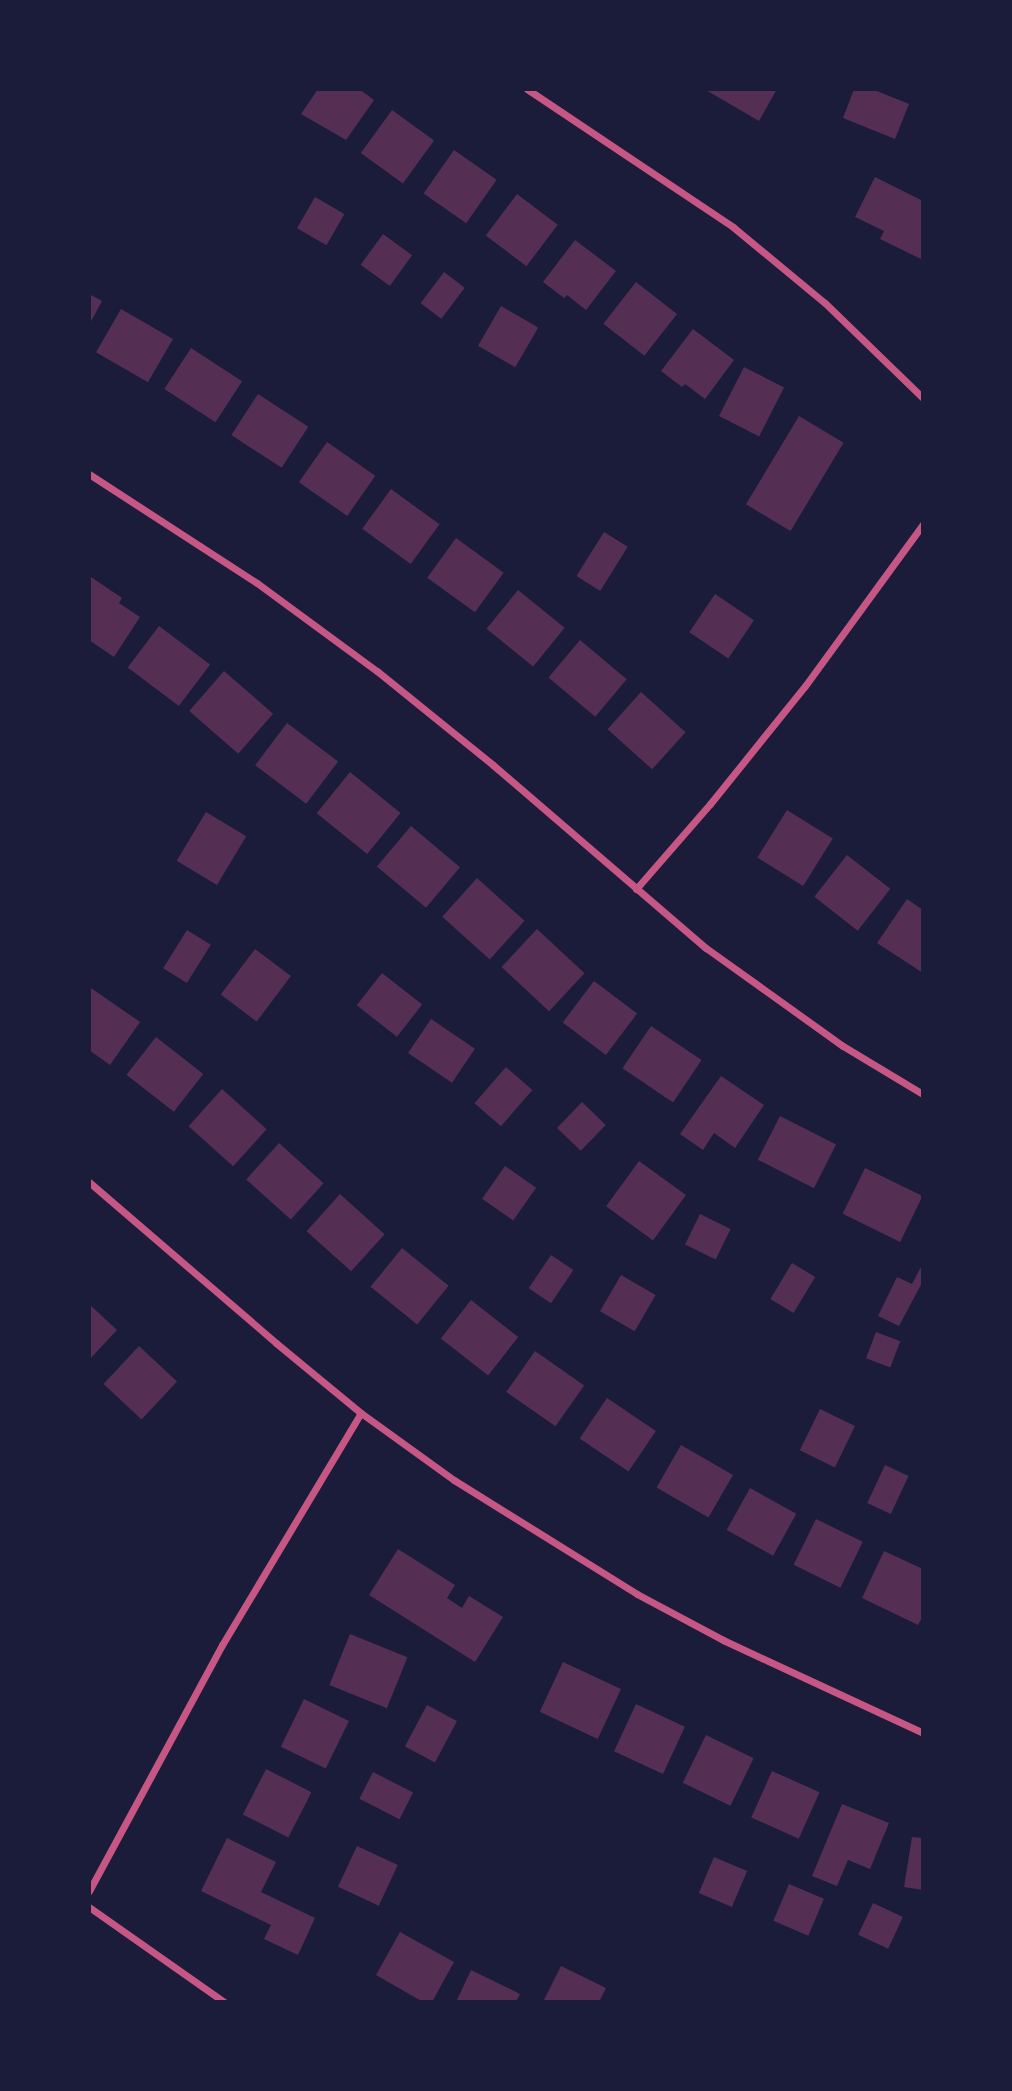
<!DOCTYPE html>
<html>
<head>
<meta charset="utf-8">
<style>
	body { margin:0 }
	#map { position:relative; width:1012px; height:2091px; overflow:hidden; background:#1b1b3a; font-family:"Nunito Sans",sans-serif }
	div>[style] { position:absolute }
	.building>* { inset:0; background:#542f53; transform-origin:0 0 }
	.minor>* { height:7px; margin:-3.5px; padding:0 3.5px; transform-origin:3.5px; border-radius:3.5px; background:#c65784 }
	span { translate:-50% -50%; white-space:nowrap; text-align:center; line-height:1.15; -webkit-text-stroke:6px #1b1b3a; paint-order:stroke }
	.frame { position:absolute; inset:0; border:91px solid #1b1b3a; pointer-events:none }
</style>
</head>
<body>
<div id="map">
	<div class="building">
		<i style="clip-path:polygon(318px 89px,359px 89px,374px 100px,346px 140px,301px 114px)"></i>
		<i style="clip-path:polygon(704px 89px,777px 89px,759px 121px)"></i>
		<i style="clip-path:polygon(854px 89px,872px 89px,909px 104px,895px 139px,843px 118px)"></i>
		<i style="left:392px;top:110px;width:52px;height:53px;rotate:36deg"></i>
		<i style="left:454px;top:150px;width:52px;height:53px;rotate:35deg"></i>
		<i style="clip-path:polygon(875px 177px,923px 201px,923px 260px,880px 239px,884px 231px,855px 217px)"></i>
		<i style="left:517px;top:194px;width:51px;height:52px;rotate:37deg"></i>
		<i style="left:315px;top:197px;width:34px;height:36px;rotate:30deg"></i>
		<i style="left:383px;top:234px;width:36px;height:38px;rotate:36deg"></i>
		<i style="clip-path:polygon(575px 240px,616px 271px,586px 310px,567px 295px,564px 298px,543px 282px)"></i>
		<i style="left:444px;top:272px;width:26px;height:39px;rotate:37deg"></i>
		<i style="left:636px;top:282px;width:52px;height:53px;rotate:38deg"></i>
		<i style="clip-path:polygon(89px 294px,102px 301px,89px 325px)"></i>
		<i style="left:501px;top:306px;width:43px;height:46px;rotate:30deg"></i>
		<i style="left:121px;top:309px;width:60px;height:50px;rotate:30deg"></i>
		<i style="clip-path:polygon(693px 329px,734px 360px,705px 399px,685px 384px,682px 387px,661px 371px)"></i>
		<i style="left:191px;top:348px;width:61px;height:49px;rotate:33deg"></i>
		<i style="left:744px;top:367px;width:45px;height:55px;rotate:27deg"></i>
		<i style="left:258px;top:394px;width:60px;height:49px;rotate:33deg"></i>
		<i style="left:799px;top:416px;width:52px;height:103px;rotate:31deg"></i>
		<i style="left:327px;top:442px;width:59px;height:49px;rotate:35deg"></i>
		<i style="left:391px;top:489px;width:60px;height:49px;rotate:36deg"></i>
		<i style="left:604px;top:532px;width:28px;height:52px;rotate:32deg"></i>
		<i style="left:456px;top:538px;width:59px;height:49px;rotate:36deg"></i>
		<i style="clip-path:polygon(91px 577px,122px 598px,119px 603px,140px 617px,114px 657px,89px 640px)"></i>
		<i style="left:518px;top:590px;width:60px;height:50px;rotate:39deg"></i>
		<i style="left:715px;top:594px;width:47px;height:46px;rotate:34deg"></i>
		<i style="left:159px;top:626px;width:64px;height:52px;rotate:37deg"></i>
		<i style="left:580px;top:640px;width:61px;height:49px;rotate:40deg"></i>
		<i style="left:224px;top:671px;width:65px;height:53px;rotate:41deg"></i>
		<i style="left:641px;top:692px;width:60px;height:50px;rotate:42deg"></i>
		<i style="left:287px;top:723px;width:64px;height:53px;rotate:37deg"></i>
		<i style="left:350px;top:772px;width:65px;height:53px;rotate:39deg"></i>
		<i style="left:787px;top:810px;width:54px;height:56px;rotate:32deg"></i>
		<i style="left:206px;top:812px;width:47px;height:57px;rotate:31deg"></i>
		<i style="left:411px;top:826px;width:64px;height:53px;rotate:40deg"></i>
		<i style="left:847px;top:855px;width:55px;height:53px;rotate:38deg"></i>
		<i style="left:477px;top:878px;width:64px;height:52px;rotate:42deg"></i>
		<i style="clip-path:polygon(907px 899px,923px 910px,923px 973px,877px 943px)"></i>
		<i style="left:537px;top:929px;width:65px;height:52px;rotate:43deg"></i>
		<i style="left:187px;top:930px;width:28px;height:45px;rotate:32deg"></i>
		<i style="left:255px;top:949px;width:45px;height:57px;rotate:37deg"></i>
		<i style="left:382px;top:973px;width:51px;height:41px;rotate:38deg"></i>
		<i style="left:594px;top:981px;width:54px;height:52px;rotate:37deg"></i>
		<i style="clip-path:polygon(91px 988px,140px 1022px,110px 1065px,89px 1050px)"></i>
		<i style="left:431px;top:1019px;width:53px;height:41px;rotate:34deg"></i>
		<i style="left:651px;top:1026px;width:61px;height:51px;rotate:34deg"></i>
		<i style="left:156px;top:1037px;width:60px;height:48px;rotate:38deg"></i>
		<i style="left:506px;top:1067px;width:35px;height:48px;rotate:41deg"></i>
		<i style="clip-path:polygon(721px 1076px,764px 1105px,735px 1148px,714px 1133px,703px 1150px,680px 1134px)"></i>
		<i style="left:222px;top:1089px;width:60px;height:50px;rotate:42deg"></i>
		<i style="left:582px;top:1102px;width:33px;height:36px;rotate:44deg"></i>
		<i style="left:780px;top:1116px;width:63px;height:49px;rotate:27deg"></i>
		<i style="left:279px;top:1143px;width:60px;height:49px;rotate:42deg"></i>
		<i style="left:639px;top:1161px;width:58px;height:56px;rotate:36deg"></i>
		<i style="left:505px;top:1166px;width:38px;height:40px;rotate:35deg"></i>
		<i style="left:865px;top:1168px;width:64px;height:51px;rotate:26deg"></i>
		<i style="left:340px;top:1194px;width:60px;height:50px;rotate:42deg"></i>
		<i style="left:700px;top:1214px;width:34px;height:34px;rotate:26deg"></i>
		<i style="left:402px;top:1248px;width:60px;height:50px;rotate:39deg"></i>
		<i style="left:551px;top:1255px;width:27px;height:40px;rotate:34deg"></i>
		<i style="left:792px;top:1263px;width:27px;height:42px;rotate:31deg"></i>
		<i style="clip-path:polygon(923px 1263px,923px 1281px,899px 1326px,878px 1316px,897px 1277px,912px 1284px)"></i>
		<i style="left:621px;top:1275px;width:40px;height:42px;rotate:30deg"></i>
		<i style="left:471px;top:1300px;width:60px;height:49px;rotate:38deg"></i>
		<i style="clip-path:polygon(89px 1304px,117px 1330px,89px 1360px)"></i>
		<i style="left:876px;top:1332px;width:26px;height:28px;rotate:21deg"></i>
		<i style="left:139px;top:1346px;width:52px;height:52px;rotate:43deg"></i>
		<i style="left:535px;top:1351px;width:60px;height:50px;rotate:35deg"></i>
		<i style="left:607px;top:1398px;width:59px;height:49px;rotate:34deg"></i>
		<i style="left:820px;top:1409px;width:39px;height:46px;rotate:26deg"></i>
		<i style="left:681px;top:1445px;width:60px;height:49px;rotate:30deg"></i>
		<i style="left:885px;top:1465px;width:26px;height:42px;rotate:25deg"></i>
		<i style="left:750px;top:1488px;width:53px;height:48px;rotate:29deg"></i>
		<i style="left:816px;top:1519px;width:52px;height:51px;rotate:26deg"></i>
		<i style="clip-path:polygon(398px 1549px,455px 1585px,447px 1598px,462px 1608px,469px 1596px,503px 1617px,475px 1662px,369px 1595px)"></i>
		<i style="clip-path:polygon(884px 1551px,923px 1569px,923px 1616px,918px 1625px,862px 1598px)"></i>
		<i style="left:350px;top:1634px;width:62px;height:55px;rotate:22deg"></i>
		<i style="left:563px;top:1662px;width:64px;height:55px;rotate:25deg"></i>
		<i style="left:304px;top:1699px;width:50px;height:53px;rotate:26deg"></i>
		<i style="left:636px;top:1704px;width:54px;height:52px;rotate:25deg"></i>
		<i style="left:427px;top:1705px;width:34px;height:47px;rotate:28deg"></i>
		<i style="left:706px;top:1735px;width:53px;height:53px;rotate:26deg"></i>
		<i style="left:266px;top:1769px;width:51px;height:51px;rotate:27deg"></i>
		<i style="left:772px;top:1771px;width:52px;height:51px;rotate:24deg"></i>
		<i style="left:373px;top:1772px;width:45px;height:30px;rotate:27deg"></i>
		<i style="clip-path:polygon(842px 1804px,889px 1823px,870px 1869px,848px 1860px,837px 1886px,812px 1876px)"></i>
		<i style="clip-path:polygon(912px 1837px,923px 1838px,923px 1890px,904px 1887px)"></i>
		<i style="clip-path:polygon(227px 1838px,276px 1862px,261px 1892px,315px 1918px,298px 1955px,264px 1939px,271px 1925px,201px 1891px)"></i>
		<i style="left:357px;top:1846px;width:45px;height:45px;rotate:25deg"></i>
		<i style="left:714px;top:1857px;width:36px;height:39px;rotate:23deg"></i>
		<i style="left:789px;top:1884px;width:38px;height:40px;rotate:23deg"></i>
		<i style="left:873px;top:1903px;width:33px;height:35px;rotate:25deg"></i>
		<i style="clip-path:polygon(400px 1932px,454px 1962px,432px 2002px,423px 2002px,376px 1975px)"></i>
		<i style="clip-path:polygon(561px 1966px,606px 1988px,599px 2002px,543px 2002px)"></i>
		<i style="clip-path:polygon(471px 1970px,520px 1994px,516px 2002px,456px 2002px)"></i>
	</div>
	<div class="minor">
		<i style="left:527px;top:89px;width:248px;rotate:33.8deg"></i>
		<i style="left:733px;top:227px;width:119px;rotate:39.6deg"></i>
		<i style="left:825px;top:303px;width:136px;rotate:44.1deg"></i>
		<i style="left:89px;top:474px;width:200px;rotate:33deg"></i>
		<i style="left:257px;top:583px;width:149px;rotate:36.3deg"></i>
		<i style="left:377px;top:671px;width:149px;rotate:39deg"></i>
		<i style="left:493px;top:765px;width:281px;rotate:40.7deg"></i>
		<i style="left:706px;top:948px;width:168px;rotate:35.6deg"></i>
		<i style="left:843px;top:1046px;width:93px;rotate:31deg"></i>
		<i style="left:636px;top:889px;width:113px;rotate:-49deg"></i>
		<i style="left:710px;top:804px;width:151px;rotate:-51.2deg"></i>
		<i style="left:805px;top:686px;width:200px;rotate:-53.9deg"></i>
		<i style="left:89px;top:1182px;width:247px;rotate:40.7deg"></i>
		<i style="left:276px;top:1343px;width:110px;rotate:39.5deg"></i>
		<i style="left:361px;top:1413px;width:115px;rotate:35.8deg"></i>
		<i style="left:454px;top:1480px;width:216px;rotate:31.9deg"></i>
		<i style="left:637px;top:1594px;width:98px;rotate:28.1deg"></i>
		<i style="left:723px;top:1640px;width:221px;rotate:24.9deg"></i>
		<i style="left:89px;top:1891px;width:280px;rotate:-61.6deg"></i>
		<i style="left:222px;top:1645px;width:270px;rotate:-59.1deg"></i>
		<i style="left:89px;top:1907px;width:165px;rotate:35.1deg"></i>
	</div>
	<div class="frame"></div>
</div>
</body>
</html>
